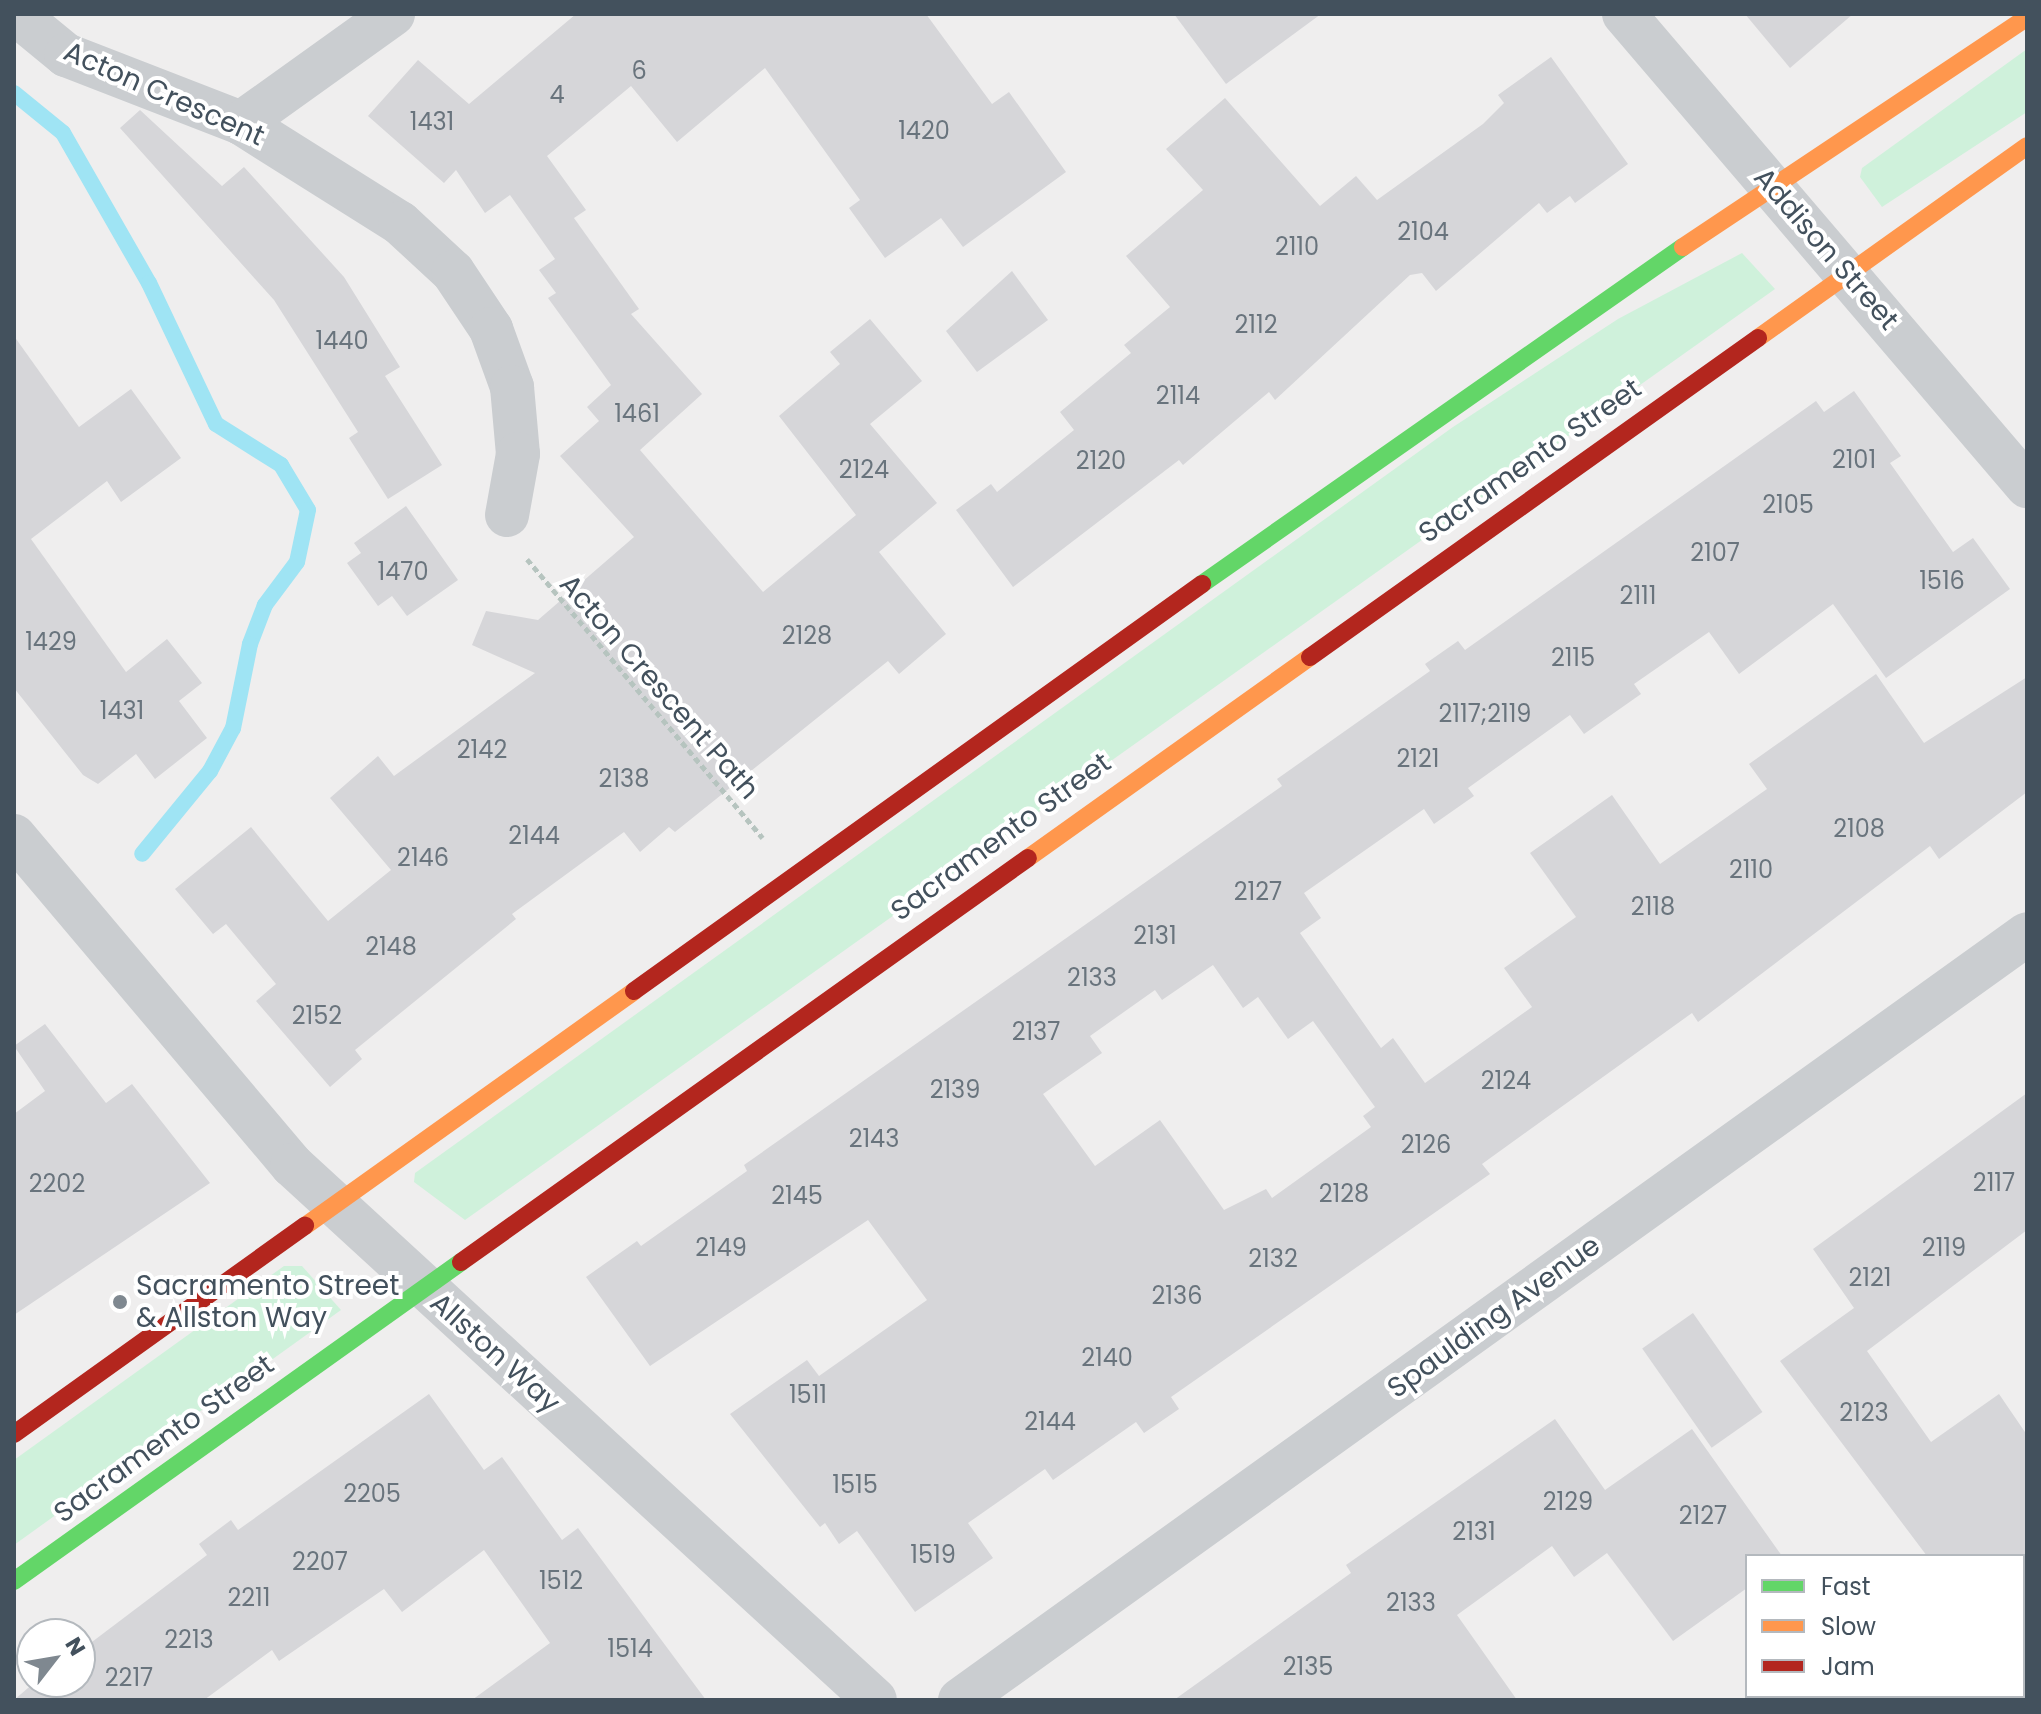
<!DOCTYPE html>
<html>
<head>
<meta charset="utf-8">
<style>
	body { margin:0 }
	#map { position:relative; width:2041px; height:1714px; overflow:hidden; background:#efeeee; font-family:Poppins,sans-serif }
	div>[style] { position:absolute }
	.green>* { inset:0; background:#cff1db }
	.stream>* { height:16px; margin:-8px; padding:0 8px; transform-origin:8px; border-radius:8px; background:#9fe4f4 }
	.building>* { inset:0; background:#d6d6d9; transform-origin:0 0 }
	.path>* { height:5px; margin-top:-2.5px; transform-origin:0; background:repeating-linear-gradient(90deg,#b6c4bf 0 6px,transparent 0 10px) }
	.street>* { height:44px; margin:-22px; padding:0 22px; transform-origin:22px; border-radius:22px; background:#cacdd0 }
	.fast>* { height:18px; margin:-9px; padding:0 9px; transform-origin:9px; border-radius:9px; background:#63d668 }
	.slow>* { height:18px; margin:-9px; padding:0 9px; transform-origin:9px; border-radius:9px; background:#ff974d }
	.jam>* { height:18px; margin:-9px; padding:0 9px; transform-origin:9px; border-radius:9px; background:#b3261e }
	.dots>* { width:22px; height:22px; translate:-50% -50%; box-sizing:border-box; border:4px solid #fff; border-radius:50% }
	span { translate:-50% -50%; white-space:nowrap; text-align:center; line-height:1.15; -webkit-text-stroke:8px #fff; paint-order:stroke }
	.number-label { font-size:24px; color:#69747d }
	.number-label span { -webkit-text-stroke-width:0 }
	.street-label { font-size:28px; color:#43515d }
	.poi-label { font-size:28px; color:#43515d }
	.left { translate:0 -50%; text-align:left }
	.frame { position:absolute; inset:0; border:16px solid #43515d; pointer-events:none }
	.legend { position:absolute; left:1745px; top:1554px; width:280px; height:144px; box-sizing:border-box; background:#fff; border:2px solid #b4b9be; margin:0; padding:10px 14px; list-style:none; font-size:24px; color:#43515d }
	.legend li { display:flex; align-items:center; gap:16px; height:40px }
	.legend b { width:40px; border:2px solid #b4b9be }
	.north { position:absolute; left:16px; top:1618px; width:80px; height:80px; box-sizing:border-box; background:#fff; border:2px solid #b4b9be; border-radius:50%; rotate:59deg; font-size:22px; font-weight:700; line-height:32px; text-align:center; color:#43515d }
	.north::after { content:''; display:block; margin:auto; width:28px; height:36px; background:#7f8890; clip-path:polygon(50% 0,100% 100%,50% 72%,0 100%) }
</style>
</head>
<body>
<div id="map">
	<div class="green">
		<i style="clip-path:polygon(2027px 49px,2027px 112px,1882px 207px,1860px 177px,1862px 168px)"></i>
		<i style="clip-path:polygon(1742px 253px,1775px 289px,465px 1220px,414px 1182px,415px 1173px,1453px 427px,1618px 319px)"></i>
		<i style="clip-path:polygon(284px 1266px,302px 1266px,341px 1310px,14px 1545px,14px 1460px)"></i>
	</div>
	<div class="stream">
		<i style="left:14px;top:93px;width:63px;rotate:39.2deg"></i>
		<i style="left:63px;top:133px;width:173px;rotate:60.2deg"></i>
		<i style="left:149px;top:283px;width:156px;rotate:64.6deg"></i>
		<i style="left:216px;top:424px;width:77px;rotate:32.2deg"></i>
		<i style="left:281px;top:465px;width:52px;rotate:59deg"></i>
		<i style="left:308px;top:510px;width:53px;rotate:101.9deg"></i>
		<i style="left:297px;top:562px;width:54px;rotate:126.7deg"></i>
		<i style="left:265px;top:605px;width:42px;rotate:111deg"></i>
		<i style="left:250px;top:644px;width:86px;rotate:101.4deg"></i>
		<i style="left:233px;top:728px;width:49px;rotate:118.1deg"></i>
		<i style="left:210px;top:771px;width:107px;rotate:129.3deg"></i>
	</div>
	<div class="building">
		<i style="clip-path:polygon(576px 14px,926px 14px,992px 104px,1009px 92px,1066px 172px,963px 247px,941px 218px,885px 258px,849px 208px,860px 200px,765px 68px,677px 142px,631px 86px,547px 156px,586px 210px,574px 218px,639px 309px,631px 314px,702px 394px,640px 450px,763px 592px,856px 515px,779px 416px,840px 364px,830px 352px,870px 319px,922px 381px,870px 424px,937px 503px,879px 552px,946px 634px,899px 674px,888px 661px,675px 832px,669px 827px,640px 852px,624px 832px,512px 914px,516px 919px,355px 1050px,362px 1059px,330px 1087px,256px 1001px,276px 984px,226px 924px,213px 934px,175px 889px,251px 827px,328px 921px,391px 870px,330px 798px,378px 756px,394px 776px,535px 673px,472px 645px,486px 611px,538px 620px,634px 537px,560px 456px,599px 421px,587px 407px,611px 385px,548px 298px,556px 293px,539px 270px,555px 259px,510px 195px,485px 213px,456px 170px,444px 183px,368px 116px,418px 60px,469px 104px)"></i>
		<i style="clip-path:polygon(1174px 14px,1321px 14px,1226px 84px)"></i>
		<i style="clip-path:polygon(1745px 14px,1853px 14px,1790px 68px)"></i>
		<i style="clip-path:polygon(1551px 57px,1628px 164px,1575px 203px,1570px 196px,1547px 213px,1539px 203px,1436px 291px,1422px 273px,1410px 275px,1275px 400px,1269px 392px,1183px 465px,1179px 460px,1013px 587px,956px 510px,991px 484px,997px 492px,1074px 430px,1060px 412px,1131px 353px,1124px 345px,1170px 307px,1126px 256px,1203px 190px,1166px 149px,1225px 98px,1320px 206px,1356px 176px,1377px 200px,1483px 124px,1504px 103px,1498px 95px)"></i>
		<i style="clip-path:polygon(140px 110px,222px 186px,244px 167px,344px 277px,400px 367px,385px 376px,442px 465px,388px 499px,349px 438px,358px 432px,274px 300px,120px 128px)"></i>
		<i style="clip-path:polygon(1012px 271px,1048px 320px,977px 372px,946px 331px)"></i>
		<i style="clip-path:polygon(14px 336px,79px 427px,131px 389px,181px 458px,121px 502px,107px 481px,31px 539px,126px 672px,167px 639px,202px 683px,179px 701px,207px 738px,155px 779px,136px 754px,98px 784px,83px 775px,14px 688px)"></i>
		<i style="clip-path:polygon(evenodd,1854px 391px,1901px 456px,1890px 463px,1953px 552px,1973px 538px,2010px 589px,1886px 678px,1833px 604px,1739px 674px,1709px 632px,1634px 684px,1641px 694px,1584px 734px,1570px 715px,1468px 788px,1474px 796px,1434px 824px,1424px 809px,1304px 893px,1321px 918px,1300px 933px,1381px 1048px,1393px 1038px,1425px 1083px,1532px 1007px,1504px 968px,1576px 917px,1530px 853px,1612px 795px,1660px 864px,1767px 789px,1749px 764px,1876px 674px,1924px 743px,2027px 677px,2027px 792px,1939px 859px,1930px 846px,1698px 1022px,1692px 1013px,1482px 1164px,1490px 1174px,1171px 1397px,1179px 1409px,1144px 1433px,1136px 1422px,1053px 1480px,1045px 1469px,968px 1523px,993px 1558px,915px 1612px,857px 1531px,839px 1544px,825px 1523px,820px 1527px,730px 1414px,807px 1360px,819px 1376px,927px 1300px,868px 1220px,650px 1366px,586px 1277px,637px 1241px,641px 1246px,747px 1171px,744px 1165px,1282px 786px,1277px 779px,1430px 671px,1425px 664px,1458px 641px,1465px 650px,1816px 401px,1824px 412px,1854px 391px,1213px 965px,1243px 1008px,1258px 997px,1288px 1039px,1313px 1021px,1375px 1107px,1363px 1116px,1371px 1127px,1272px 1198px,1266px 1189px,1224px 1210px,1160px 1120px,1095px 1166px,1043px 1094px,1102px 1053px,1090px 1036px,1155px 990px,1162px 1000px,1213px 965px)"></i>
		<i style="clip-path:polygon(406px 506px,458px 580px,407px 616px,392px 596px,378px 606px,347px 563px,361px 553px,354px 543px)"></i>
		<i style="clip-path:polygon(45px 1024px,106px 1103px,132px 1084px,210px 1183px,14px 1315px,14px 1114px,45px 1091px,14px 1046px)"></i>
		<i style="clip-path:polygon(2027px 1093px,2027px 1230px,1867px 1351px,1931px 1442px,1999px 1394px,2027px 1435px,2027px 1556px,1927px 1556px,1780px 1361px,1854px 1308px,1813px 1249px)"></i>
		<i style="left:1693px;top:1313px;width:121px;height:62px;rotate:55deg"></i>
		<i style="clip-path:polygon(429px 1394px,484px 1470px,502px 1457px,562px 1540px,578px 1528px,706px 1700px,472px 1700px,550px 1643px,484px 1550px,402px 1612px,384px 1589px,279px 1661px,272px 1650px,204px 1700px,14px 1700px,35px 1682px,80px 1682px,80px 1651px,207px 1555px,199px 1544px,231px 1520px,238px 1530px)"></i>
		<i style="clip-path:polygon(1555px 1419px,1605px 1490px,1692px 1429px,1782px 1556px,1747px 1556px,1747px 1588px,1673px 1641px,1607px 1553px,1574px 1577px,1552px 1546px,1457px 1615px,1517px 1700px,1174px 1700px,1351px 1573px,1346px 1565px)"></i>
	</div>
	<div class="path">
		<i style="left:527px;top:559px;width:365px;rotate:49.8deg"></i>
	</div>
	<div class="street">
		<i style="left:16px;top:14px;width:65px;rotate:39.4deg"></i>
		<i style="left:66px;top:55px;width:188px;rotate:21.2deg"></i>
		<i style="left:241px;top:123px;width:188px;rotate:32.2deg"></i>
		<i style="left:400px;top:223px;width:72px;rotate:42.8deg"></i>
		<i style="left:453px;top:272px;width:69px;rotate:56.3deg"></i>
		<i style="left:491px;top:329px;width:62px;rotate:70.1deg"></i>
		<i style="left:512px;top:387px;width:67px;rotate:84.9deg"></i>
		<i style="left:518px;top:454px;width:62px;rotate:100.2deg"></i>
		<i style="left:1624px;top:14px;width:621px;rotate:49.51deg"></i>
		<i style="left:241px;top:123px;width:187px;rotate:-35.6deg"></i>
		<i style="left:14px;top:836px;width:431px;rotate:49.8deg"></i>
		<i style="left:292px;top:1165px;width:791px;rotate:42.54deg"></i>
		<i style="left:960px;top:1700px;width:1313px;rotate:-35.67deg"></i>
	</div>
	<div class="fast">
		<i style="left:1202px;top:584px;width:587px;rotate:-35.02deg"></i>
		<i style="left:14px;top:1581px;width:549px;rotate:-35.51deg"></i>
	</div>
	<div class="slow">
		<i style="left:1683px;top:247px;width:413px;rotate:-33.7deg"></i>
		<i style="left:1758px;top:338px;width:330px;rotate:-35.5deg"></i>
		<i style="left:1028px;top:858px;width:346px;rotate:-35.5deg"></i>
		<i style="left:305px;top:1226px;width:404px;rotate:-35.5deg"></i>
	</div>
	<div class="jam">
		<i style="left:1310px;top:657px;width:550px;rotate:-35.45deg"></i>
		<i style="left:634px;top:991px;width:699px;rotate:-35.62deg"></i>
		<i style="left:461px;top:1262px;width:696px;rotate:-35.47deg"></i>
		<i style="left:14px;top:1434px;width:358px;rotate:-35.6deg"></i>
	</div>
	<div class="dots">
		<i style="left:120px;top:1302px;background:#7f8890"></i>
	</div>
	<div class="number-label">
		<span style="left:639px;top:71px">6</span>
		<span style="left:557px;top:95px">4</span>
		<span style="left:432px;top:122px">1431</span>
		<span style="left:924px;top:131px">1420</span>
		<span style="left:1423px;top:232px">2104</span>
		<span style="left:1297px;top:247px">2110</span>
		<span style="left:1256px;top:325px">2112</span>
		<span style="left:342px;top:341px">1440</span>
		<span style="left:1178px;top:396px">2114</span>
		<span style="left:637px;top:414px">1461</span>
		<span style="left:1854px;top:460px">2101</span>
		<span style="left:1101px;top:461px">2120</span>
		<span style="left:864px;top:470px">2124</span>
		<span style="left:1788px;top:505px">2105</span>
		<span style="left:1715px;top:553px">2107</span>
		<span style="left:403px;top:572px">1470</span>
		<span style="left:1942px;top:581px">1516</span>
		<span style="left:1638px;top:596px">2111</span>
		<span style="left:807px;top:636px">2128</span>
		<span style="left:51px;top:642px">1429</span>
		<span style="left:1573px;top:658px">2115</span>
		<span style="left:122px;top:711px">1431</span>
		<span style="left:1485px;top:714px">2117;2119</span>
		<span style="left:482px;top:750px">2142</span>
		<span style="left:1418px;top:759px">2121</span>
		<span style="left:624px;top:779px">2138</span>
		<span style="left:1859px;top:829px">2108</span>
		<span style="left:534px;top:836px">2144</span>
		<span style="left:423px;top:858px">2146</span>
		<span style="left:1751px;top:870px">2110</span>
		<span style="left:1258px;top:892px">2127</span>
		<span style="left:1653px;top:907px">2118</span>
		<span style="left:1155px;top:936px">2131</span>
		<span style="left:391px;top:947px">2148</span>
		<span style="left:1092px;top:978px">2133</span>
		<span style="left:317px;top:1016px">2152</span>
		<span style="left:1036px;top:1032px">2137</span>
		<span style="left:1506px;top:1081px">2124</span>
		<span style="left:955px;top:1090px">2139</span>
		<span style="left:874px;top:1139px">2143</span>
		<span style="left:1426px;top:1145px">2126</span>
		<span style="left:1994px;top:1183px">2117</span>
		<span style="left:57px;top:1184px">2202</span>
		<span style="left:1344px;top:1194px">2128</span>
		<span style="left:797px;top:1196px">2145</span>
		<span style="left:721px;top:1248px">2149</span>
		<span style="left:1944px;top:1248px">2119</span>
		<span style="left:1273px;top:1259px">2132</span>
		<span style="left:1870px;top:1278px">2121</span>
		<span style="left:1177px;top:1296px">2136</span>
		<span style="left:1107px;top:1358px">2140</span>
		<span style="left:808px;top:1395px">1511</span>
		<span style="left:1864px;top:1413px">2123</span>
		<span style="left:1050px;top:1422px">2144</span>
		<span style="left:855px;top:1485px">1515</span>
		<span style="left:372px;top:1494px">2205</span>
		<span style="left:1568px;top:1502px">2129</span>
		<span style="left:1703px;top:1516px">2127</span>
		<span style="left:1474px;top:1532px">2131</span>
		<span style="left:933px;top:1555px">1519</span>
		<span style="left:320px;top:1562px">2207</span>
		<span style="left:561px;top:1581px">1512</span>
		<span style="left:249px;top:1598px">2211</span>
		<span style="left:1411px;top:1603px">2133</span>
		<span style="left:189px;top:1640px">2213</span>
		<span style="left:630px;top:1649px">1514</span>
		<span style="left:1308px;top:1667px">2135</span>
		<span style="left:129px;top:1678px">2217</span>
	</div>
	<div class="street-label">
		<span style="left:164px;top:94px;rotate:24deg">Acton Crescent</span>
		<span style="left:1826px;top:249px;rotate:49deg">Addison Street</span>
		<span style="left:1530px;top:461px;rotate:-35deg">Sacramento Street</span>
		<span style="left:659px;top:687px;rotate:49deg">Acton Crescent Path</span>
		<span style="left:1001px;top:837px;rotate:-36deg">Sacramento Street</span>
		<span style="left:1494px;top:1317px;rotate:-36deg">Spaulding Avenue</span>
		<span style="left:495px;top:1353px;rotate:42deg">Allston Way</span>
		<span style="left:164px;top:1439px;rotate:-36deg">Sacramento Street</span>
	</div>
	<div class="poi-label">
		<span class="left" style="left:136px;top:1302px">Sacramento Street<br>&amp; Allston Way</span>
	</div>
	<div class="frame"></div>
	<ul class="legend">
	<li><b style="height:10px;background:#63d668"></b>Fast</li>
	<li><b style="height:10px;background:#ff974d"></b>Slow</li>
	<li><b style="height:10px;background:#b3261e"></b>Jam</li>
	</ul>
	<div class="north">N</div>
</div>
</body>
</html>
